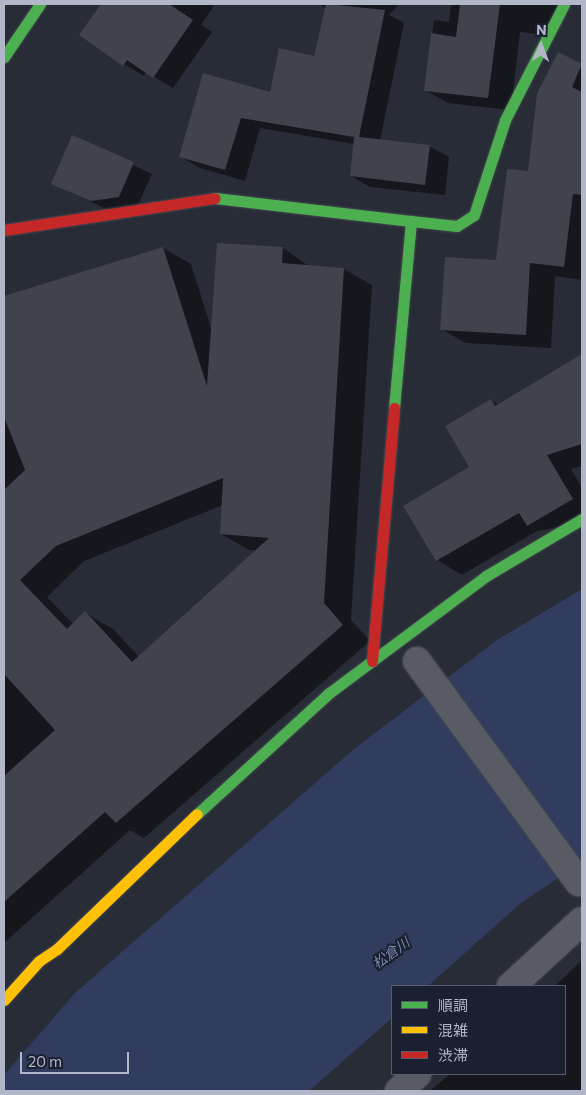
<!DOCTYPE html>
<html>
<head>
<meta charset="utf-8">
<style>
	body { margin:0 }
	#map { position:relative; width:586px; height:1095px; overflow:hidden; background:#282c36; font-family:Commissioner,"Noto Sans JP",sans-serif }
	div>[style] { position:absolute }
	.water>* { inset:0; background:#323c5e }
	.shadow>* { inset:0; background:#0007 }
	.building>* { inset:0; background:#40424c }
	.roads { filter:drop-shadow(0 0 1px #44474f) drop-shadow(0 0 1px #44474f) }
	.street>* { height:28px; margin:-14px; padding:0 14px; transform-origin:14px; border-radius:14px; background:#585a64 }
	.fast>* { height:11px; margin:-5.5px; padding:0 5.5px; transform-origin:5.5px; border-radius:5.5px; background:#4caf50 }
	.slow>* { height:11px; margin:-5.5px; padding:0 5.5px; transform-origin:5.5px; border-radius:5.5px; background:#ffc107 }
	.jam>* { height:11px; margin:-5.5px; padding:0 5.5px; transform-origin:5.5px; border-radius:5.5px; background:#c62828 }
	span { translate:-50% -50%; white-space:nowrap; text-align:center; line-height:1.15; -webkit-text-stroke:4px #1b2031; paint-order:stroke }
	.water-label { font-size:14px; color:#7886b1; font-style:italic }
	.frame { position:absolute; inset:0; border:5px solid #b1b6c8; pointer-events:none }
	.legend { position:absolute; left:391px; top:985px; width:175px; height:90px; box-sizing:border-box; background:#1b2031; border:1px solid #575c6d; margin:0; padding:6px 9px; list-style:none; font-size:15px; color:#b1b6c8 }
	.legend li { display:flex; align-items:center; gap:10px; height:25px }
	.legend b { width:25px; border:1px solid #575c6d }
	.north { position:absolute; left:516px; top:20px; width:50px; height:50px; -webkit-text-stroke:4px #1b2031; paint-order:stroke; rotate:2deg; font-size:14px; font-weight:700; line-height:20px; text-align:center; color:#b1b6c8 }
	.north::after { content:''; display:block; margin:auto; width:18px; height:22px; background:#b1b6c8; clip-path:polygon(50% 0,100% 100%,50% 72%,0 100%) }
	.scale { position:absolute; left:20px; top:1052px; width:109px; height:22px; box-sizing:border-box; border:2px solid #b1b6c8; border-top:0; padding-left:6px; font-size:15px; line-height:18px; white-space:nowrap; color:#b1b6c8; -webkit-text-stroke:4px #1b2031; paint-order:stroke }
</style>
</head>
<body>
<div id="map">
	<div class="water">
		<i style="clip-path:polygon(582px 589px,582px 862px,521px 903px,428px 986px,392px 986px,392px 1018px,309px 1091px,4px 1091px,4px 1075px,76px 992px,354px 749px,497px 640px)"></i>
	</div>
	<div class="shadow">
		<i style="clip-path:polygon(103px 4px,215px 4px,201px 25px,212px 32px,173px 88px,146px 72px,144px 76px,124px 64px,81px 35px)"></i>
		<i style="clip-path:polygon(318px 4px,399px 4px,389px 15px,404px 23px,380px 141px,429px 146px,449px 157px,445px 195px,370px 187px,351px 176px,354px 144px,260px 128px,245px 181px,200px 168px,181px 157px,271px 94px,315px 57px,327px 9px)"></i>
		<i style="clip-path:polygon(451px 4px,560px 4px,556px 36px,520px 32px,511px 110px,448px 103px,425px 90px,434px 20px,449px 22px)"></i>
		<i style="clip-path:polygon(558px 54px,582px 66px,582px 280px,555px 276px,551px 348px,466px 343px,441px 329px,497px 262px,529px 173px)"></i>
		<i style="clip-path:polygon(73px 137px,152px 174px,137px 207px,110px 211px,53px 183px)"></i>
		<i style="clip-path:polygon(evenodd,163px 248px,191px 264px,212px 331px,283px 248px,310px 267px,344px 269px,372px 285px,351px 620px,370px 641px,144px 838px,130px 830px,4px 943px,4px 298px,163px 248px,223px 505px,221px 534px,249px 550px,257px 550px,139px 657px,113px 629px,85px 613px,73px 624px,47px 597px,84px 561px,223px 505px)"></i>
		<i style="clip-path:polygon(582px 356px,582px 466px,571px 469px,582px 488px,582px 523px,537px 531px,462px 575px,437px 560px,405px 506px,470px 468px,491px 400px,499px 405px)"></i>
		<i style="clip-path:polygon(582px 960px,582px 1091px,430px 1091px,450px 1074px,565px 1074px,565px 986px,555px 986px)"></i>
	</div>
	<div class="building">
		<i style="clip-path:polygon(101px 4px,169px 4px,193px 20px,153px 78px,127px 60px,123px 66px,79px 35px)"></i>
		<i style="clip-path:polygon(326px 4px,385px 10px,359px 137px,430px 145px,425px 185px,350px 176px,354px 137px,241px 118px,225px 170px,179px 157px,203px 73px,270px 92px,279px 48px,314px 56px)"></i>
		<i style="clip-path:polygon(460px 4px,500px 4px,488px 98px,424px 91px,431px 33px,456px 37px)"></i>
		<i style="clip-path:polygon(558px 52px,582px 64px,572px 87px,582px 92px,582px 195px,573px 194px,564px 267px,530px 263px,526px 335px,440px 330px,445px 257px,496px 260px,507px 169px,528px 171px,537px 94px)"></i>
		<i style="clip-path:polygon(72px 135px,134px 162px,119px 197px,91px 201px,51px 184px)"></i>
		<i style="clip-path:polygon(evenodd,217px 243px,283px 247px,282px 263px,344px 268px,324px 603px,343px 625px,116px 823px,105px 812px,4px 902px,4px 776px,55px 730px,4px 674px,4px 490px,25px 470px,4px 417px,4px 296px,163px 247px,207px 386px,217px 243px,223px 478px,220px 534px,269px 538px,132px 662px,85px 611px,67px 629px,20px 580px,56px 546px,223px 478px)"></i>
		<i style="clip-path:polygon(582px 354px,582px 444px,547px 455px,573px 499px,527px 526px,519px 513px,436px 561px,403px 506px,469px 467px,445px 426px,491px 399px,495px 406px)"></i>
	</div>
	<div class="roads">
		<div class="street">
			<i style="left:417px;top:661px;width:274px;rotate:53.8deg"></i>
			<i style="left:511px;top:986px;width:96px;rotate:-42.5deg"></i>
			<i style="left:399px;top:1091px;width:25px;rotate:-43deg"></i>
		</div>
		<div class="fast">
			<i style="left:4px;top:57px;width:64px;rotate:-55.8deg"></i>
			<i style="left:215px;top:198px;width:197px;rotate:6.7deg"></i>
			<i style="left:394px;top:408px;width:188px;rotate:-84.8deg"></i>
			<i style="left:411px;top:221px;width:46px;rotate:6.2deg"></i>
			<i style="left:457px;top:226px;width:20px;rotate:-33deg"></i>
			<i style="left:474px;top:215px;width:100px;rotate:-71.9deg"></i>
			<i style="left:505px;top:120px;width:130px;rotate:-63deg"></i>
			<i style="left:197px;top:814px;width:179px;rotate:-42.5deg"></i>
			<i style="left:329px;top:693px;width:196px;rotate:-36.7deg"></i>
			<i style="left:486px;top:576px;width:112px;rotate:-30.7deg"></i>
		</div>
		<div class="slow">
			<i style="left:4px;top:1000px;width:52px;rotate:-48.1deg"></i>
			<i style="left:39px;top:961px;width:22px;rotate:-34deg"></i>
			<i style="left:57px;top:949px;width:194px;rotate:-44deg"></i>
		</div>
		<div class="jam">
			<i style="left:4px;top:230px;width:213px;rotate:-8.6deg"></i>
			<i style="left:372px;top:661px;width:254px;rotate:-85deg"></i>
		</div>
	</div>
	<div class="water-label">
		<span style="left:391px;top:953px;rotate:-36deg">松倉川</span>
	</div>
	<div class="frame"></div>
	<ul class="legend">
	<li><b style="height:6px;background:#4caf50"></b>順調</li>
	<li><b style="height:6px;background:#ffc107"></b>混雑</li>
	<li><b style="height:6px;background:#c62828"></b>渋滞</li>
	</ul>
	<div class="north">N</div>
	<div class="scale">20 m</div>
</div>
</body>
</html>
